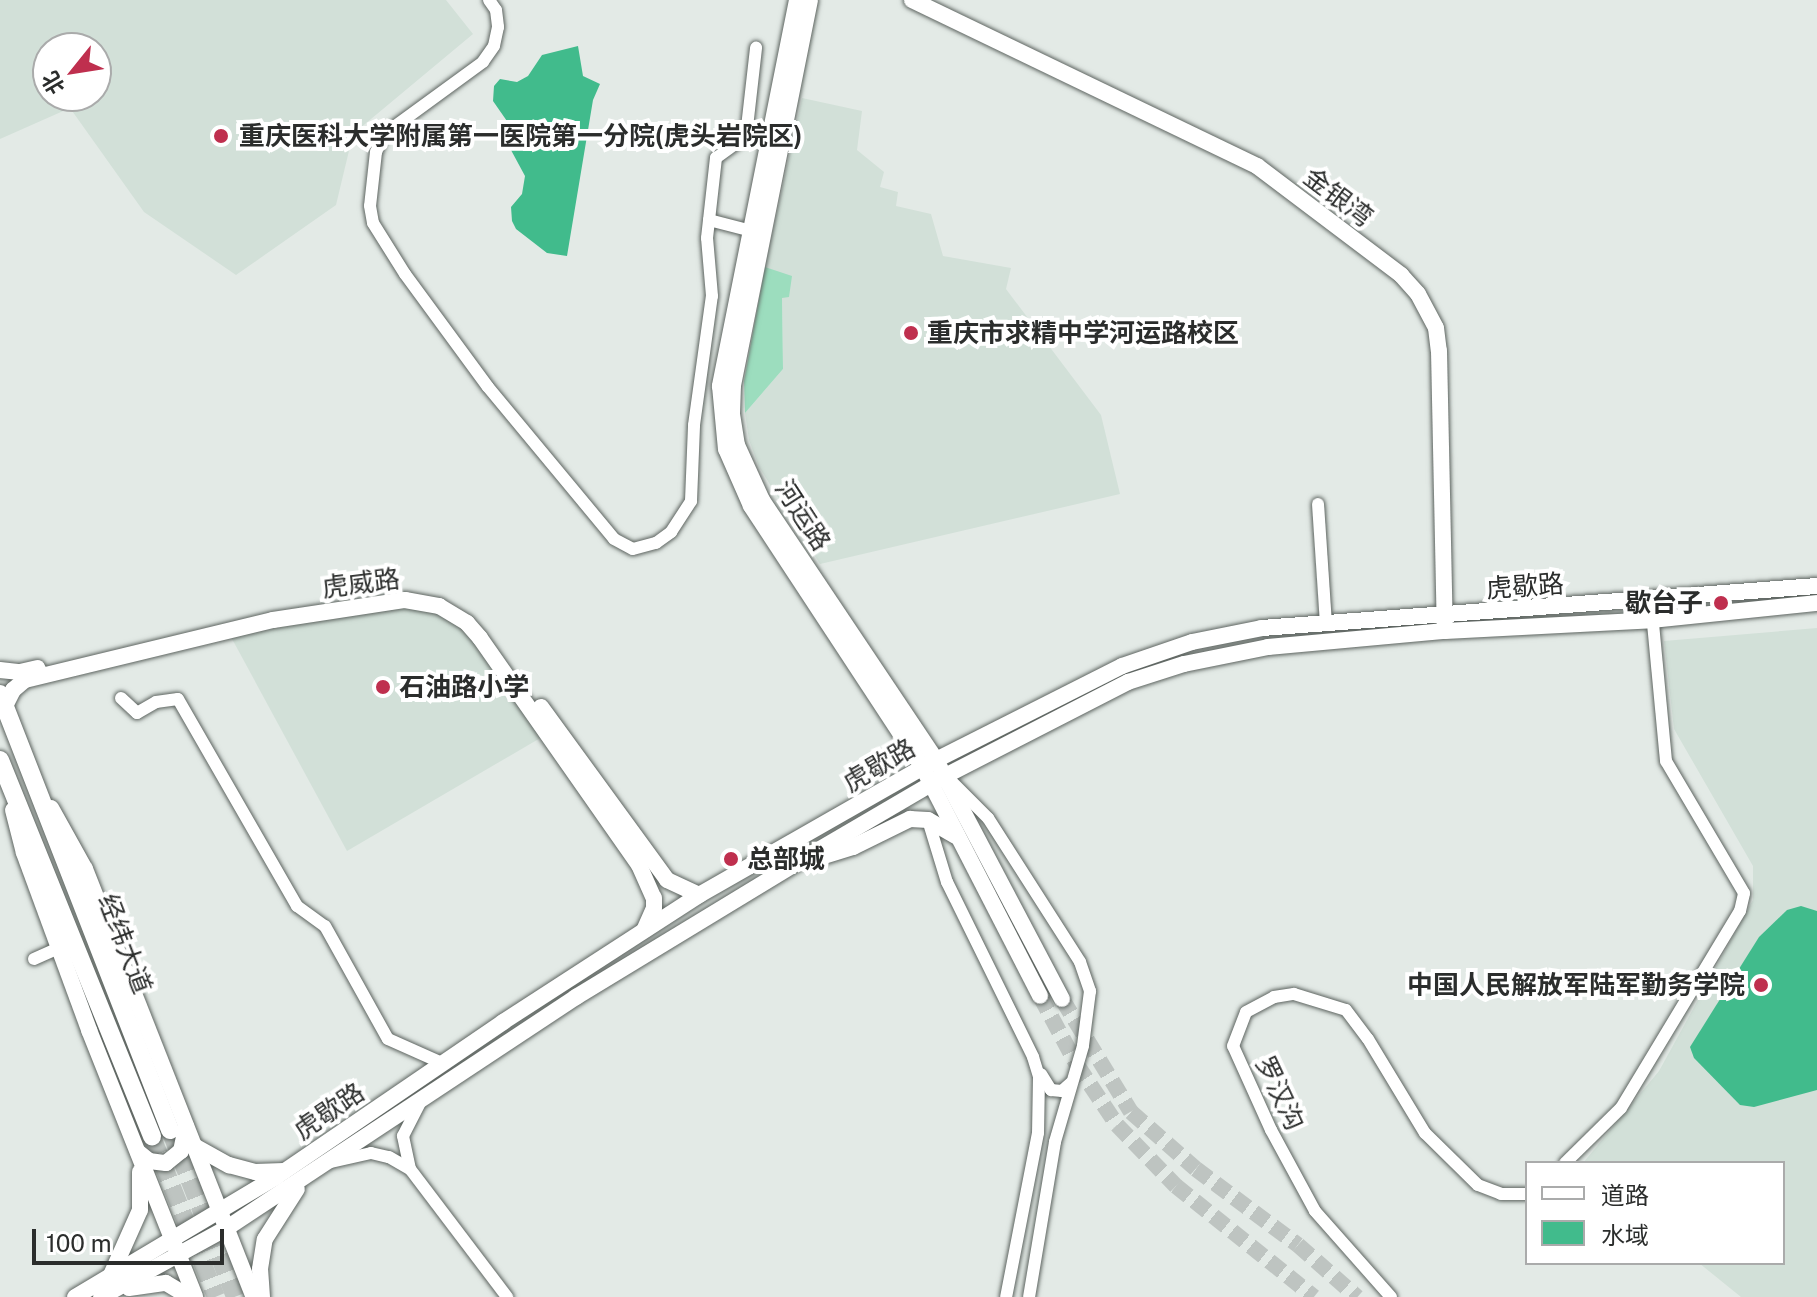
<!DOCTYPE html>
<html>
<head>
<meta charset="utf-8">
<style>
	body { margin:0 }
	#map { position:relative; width:1817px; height:1297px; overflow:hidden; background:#e3eae6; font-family:"Public Sans","Noto Sans SC",sans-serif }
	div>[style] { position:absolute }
	.built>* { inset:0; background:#d2e0d8 }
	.green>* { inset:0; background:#9cddbe }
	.water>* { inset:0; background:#41bb8c }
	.secondary-tunnel>* { height:16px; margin-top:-8px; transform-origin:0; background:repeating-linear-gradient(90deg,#bec4c1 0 16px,transparent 0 24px) }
	.primary-tunnel>* { height:18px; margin-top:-9px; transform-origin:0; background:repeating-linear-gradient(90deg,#bec4c1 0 18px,transparent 0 27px) }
	.roads { filter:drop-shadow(0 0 2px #5d6460) drop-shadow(0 0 2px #5d6460) }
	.street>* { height:12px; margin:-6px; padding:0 6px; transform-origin:6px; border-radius:6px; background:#fff }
	.secondary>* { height:16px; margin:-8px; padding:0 8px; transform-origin:8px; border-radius:8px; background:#fff }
	.primary>* { height:18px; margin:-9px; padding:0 9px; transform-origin:9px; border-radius:9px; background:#fff }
	.dots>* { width:22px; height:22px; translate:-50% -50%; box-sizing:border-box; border:4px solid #fff; border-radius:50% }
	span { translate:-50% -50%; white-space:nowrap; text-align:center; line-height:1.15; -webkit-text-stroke:8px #fff; paint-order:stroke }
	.poi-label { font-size:26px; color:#2b2d2c; font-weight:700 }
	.left { translate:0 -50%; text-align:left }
	.right { translate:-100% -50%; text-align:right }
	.street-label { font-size:26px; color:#2b2d2c }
	.legend { position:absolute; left:1525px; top:1161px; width:260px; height:104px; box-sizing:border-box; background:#fff; border:2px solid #aaabab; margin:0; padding:10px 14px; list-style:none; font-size:24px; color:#2b2d2c }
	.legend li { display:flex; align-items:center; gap:16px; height:40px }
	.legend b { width:40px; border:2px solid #aaabab }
	.north { position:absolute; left:32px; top:32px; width:80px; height:80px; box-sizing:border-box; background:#fff; border:2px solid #aaabab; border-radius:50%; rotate:240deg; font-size:22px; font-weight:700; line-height:32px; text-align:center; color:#2b2d2c }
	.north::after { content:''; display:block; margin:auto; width:28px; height:36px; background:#bf2f4e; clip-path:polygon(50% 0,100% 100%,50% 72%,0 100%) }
	.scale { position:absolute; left:32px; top:1229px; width:192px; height:36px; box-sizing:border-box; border:4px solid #2b2d2c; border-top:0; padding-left:10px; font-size:24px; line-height:28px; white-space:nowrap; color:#2b2d2c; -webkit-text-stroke:6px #fff; paint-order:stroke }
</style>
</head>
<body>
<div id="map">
	<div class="built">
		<i style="clip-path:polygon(evenodd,0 0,446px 0,473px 34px,353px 134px,336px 205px,236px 275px,144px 212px,70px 108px,0 139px,0 0,96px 48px,96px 96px,48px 96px,48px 48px,96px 48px)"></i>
		<i style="clip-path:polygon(802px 98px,862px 111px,857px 150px,884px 172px,880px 187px,898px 192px,896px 206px,931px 214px,943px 256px,1011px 268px,1006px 289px,1101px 415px,1120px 494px,820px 564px,759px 467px,749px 440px,745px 413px,783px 369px,782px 298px,791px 277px,765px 267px)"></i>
		<i style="clip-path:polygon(397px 605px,441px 612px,474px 637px,542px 737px,347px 851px,231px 637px)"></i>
		<i style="clip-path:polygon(1817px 628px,1817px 1297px,1741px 1297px,1699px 1263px,1783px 1263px,1783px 1163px,1583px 1163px,1659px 1071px,1753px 900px,1753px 866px,1674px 729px,1664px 641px)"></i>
	</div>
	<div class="green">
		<i style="clip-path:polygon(765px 267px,792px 276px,789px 297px,782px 298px,783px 369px,745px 413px,744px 381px)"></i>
	</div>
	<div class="water">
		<i style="clip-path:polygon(578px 46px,583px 76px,600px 84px,593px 100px,567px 256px,547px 253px,516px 229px,512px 221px,511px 207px,522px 194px,525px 176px,505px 139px,509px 124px,493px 101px,494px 86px,500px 79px,517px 82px,528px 76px,542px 55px)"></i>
		<i style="clip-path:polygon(1801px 906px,1817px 911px,1817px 1090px,1754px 1107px,1740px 1105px,1694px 1058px,1690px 1047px,1759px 937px,1787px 910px)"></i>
	</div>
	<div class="secondary-tunnel">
		<i style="left:1040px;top:996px;width:78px;rotate:61.8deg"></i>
		<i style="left:1077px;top:1065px;width:72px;rotate:56.3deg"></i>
		<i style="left:1117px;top:1125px;width:85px;rotate:46deg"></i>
		<i style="left:1176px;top:1186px;width:177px;rotate:38.8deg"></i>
		<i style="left:1062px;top:999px;width:132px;rotate:58.6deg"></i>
		<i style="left:1131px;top:1112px;width:86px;rotate:41.2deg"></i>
		<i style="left:1196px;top:1169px;width:127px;rotate:36.7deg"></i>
		<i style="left:1298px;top:1245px;width:79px;rotate:41.4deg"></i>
	</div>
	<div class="primary-tunnel">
		<i style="left:170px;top:1130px;width:179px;rotate:68.7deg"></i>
		<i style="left:152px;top:1137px;width:172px;rotate:68.2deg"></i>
	</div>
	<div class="roads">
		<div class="street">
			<i style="left:489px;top:0;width:12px;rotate:55deg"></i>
			<i style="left:496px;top:10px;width:17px;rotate:83deg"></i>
			<i style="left:498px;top:27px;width:19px;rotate:102deg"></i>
			<i style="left:494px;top:46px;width:19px;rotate:125deg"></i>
			<i style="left:483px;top:62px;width:124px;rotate:143.9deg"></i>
			<i style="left:383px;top:135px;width:18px;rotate:112deg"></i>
			<i style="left:376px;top:152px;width:54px;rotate:96.3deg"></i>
			<i style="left:370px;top:206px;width:17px;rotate:80deg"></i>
			<i style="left:373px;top:223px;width:60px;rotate:57.9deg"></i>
			<i style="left:405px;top:274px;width:140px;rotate:53.7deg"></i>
			<i style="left:488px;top:387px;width:197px;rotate:50.3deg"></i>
			<i style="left:614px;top:539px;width:21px;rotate:28deg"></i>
			<i style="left:633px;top:549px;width:24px;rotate:-15deg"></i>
			<i style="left:656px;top:543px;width:19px;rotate:-36deg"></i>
			<i style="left:671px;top:532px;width:37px;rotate:-57deg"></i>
			<i style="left:691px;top:501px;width:76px;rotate:-87.7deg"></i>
			<i style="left:694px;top:425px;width:130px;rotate:-82.1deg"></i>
			<i style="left:712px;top:296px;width:58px;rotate:-94.9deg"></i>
			<i style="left:707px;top:238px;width:81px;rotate:-83.6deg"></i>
			<i style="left:716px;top:158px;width:37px;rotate:-36deg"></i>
			<i style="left:746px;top:136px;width:89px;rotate:-83.5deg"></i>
			<i style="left:709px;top:220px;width:40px;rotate:14.4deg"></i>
			<i style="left:1318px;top:504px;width:120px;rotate:86.2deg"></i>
			<i style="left:121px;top:698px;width:22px;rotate:43deg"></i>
			<i style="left:137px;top:713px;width:22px;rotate:-30deg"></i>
			<i style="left:156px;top:702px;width:22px;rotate:-8deg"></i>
			<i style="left:178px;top:699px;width:239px;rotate:60.1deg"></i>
			<i style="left:297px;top:906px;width:34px;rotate:36deg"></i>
			<i style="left:325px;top:926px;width:129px;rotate:60.9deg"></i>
			<i style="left:388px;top:1039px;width:59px;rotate:24deg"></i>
			<i style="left:950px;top:780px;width:54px;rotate:45deg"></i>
			<i style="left:988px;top:818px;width:171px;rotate:57.4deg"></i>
			<i style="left:1080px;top:962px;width:31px;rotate:71deg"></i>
			<i style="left:1090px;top:991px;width:55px;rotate:97.3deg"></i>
			<i style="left:1083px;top:1046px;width:100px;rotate:106.3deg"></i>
			<i style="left:1055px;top:1142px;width:157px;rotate:99.5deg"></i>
			<i style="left:928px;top:820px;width:65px;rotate:73deg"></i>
			<i style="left:947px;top:882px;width:195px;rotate:63.8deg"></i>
			<i style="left:1033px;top:1057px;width:21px;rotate:73deg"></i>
			<i style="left:1039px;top:1077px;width:56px;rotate:91deg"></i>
			<i style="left:1038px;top:1133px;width:167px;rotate:101deg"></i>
			<i style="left:34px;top:959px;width:27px;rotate:-24deg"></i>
			<i style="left:1041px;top:1074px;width:19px;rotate:58deg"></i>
			<i style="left:1051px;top:1090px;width:11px;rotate:5deg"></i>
			<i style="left:1062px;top:1091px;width:12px;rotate:-42deg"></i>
			<i style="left:331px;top:1162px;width:41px;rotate:-12.7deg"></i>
			<i style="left:371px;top:1153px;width:18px;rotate:13deg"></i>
			<i style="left:389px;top:1157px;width:24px;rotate:30deg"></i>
			<i style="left:410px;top:1169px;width:34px;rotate:-102deg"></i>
			<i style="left:403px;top:1136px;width:36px;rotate:-63deg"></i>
			<i style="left:1565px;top:1163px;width:78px;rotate:-44.5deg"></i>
			<i style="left:1621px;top:1108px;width:230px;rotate:-58.9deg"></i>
			<i style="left:1740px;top:911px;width:18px;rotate:-77deg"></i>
			<i style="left:1744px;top:893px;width:153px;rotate:-120.6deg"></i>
			<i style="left:1666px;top:761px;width:161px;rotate:-95.4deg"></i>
			<i style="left:410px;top:1169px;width:161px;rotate:52.8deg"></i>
			<i style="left:1391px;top:1297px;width:115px;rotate:-131.5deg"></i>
			<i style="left:1315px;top:1211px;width:92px;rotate:-118.5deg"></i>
			<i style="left:1271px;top:1130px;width:92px;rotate:-114.3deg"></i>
			<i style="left:1233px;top:1046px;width:36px;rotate:-69deg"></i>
			<i style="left:1246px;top:1012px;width:32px;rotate:-28deg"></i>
			<i style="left:1274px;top:997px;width:20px;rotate:-9deg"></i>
			<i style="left:1294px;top:994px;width:54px;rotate:17.1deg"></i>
			<i style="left:1346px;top:1010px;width:36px;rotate:53deg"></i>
			<i style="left:1368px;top:1039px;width:110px;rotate:58.8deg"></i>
			<i style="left:1425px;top:1133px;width:74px;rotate:44.5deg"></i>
			<i style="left:1478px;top:1185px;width:25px;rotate:21deg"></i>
			<i style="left:1501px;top:1194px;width:26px"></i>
		</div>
		<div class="secondary">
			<i style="left:797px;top:0;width:394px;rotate:101.3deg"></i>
			<i style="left:720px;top:386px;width:63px;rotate:84.6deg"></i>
			<i style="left:726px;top:449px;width:62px;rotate:66.3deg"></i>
			<i style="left:751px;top:506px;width:313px;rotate:56.7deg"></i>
			<i style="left:923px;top:768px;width:256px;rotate:62.8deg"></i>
			<i style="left:810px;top:0;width:393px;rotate:101.3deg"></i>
			<i style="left:733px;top:385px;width:29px;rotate:92deg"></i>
			<i style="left:732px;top:414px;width:31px;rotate:81deg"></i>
			<i style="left:737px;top:445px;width:60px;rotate:65.6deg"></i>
			<i style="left:762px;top:500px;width:313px;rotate:56.2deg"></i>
			<i style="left:936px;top:760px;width:270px;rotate:62.2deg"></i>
			<i style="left:912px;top:0;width:383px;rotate:25.7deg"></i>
			<i style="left:1257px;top:166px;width:181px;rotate:37.1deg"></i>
			<i style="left:1401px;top:275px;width:25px;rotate:48deg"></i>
			<i style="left:1418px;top:294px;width:38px;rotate:62deg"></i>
			<i style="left:1436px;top:328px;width:23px;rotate:83deg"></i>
			<i style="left:1439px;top:351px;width:275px;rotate:88.8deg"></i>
			<i style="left:0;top:670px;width:20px;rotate:6deg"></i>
			<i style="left:20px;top:672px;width:18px;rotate:-13deg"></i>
			<i style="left:5px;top:706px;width:18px;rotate:-63deg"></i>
			<i style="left:13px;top:690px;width:16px;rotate:-40deg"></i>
			<i style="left:25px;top:680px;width:255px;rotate:-13.6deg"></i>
			<i style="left:273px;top:620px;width:134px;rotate:-8.6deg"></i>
			<i style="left:405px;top:600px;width:35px;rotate:10deg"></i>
			<i style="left:439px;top:606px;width:33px;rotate:31deg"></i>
			<i style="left:467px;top:623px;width:20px;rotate:49deg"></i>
			<i style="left:480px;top:638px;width:277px;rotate:55deg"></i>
			<i style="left:639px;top:865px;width:36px;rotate:66deg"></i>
			<i style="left:654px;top:898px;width:10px;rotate:90deg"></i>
			<i style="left:654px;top:908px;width:24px;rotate:114deg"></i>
			<i style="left:541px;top:707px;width:214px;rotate:53.9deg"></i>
			<i style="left:667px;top:880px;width:35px;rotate:25deg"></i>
			<i style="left:51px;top:808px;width:70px;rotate:60.9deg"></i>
			<i style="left:85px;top:869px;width:460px;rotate:68.5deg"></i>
			<i style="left:13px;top:810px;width:44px;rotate:75.7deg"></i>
			<i style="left:24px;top:853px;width:189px;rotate:69.8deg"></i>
			<i style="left:89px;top:1030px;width:287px;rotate:68.3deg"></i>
			<i style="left:817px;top:858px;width:38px;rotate:-17deg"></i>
			<i style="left:853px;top:847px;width:64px;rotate:-26.2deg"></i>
			<i style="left:910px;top:819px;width:18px;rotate:3deg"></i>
			<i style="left:928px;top:820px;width:32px;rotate:30deg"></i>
			<i style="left:196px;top:1147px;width:38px;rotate:29deg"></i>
			<i style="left:229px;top:1165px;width:27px;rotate:15deg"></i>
			<i style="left:255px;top:1172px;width:29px;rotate:-2deg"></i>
			<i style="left:138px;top:1152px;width:14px;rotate:39deg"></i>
			<i style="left:149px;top:1161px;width:17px;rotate:7deg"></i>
			<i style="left:166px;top:1163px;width:19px;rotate:-39deg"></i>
			<i style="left:181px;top:1151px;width:25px;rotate:-78deg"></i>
			<i style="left:111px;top:1275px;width:71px;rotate:-66deg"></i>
			<i style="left:140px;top:1210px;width:38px;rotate:-90deg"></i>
			<i style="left:129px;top:1288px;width:37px;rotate:-8deg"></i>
			<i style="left:166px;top:1283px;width:27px;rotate:31deg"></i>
			<i style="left:75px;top:1297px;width:234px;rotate:-30.8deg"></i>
			<i style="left:276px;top:1177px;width:275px;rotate:-34.3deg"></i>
			<i style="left:503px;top:1022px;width:234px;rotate:-32.9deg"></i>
			<i style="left:699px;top:895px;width:273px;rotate:-29.7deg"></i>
			<i style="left:936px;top:760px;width:208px;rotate:-26.8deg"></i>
			<i style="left:1122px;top:666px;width:74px;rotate:-18.9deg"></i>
			<i style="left:1192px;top:642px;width:71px;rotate:-11.3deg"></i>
			<i style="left:1262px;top:628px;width:557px;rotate:-4.33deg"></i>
			<i style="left:101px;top:1297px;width:144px;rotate:-28.7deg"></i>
			<i style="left:227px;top:1228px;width:419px;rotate:-33.5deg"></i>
			<i style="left:576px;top:997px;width:258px;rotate:-31.3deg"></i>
			<i style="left:796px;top:863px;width:173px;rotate:-30.3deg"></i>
			<i style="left:945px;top:776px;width:206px;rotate:-27.2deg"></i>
			<i style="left:1128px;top:682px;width:59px;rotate:-17.8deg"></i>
			<i style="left:1184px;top:664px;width:86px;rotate:-11.4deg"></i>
			<i style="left:1268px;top:647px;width:178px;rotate:-5.2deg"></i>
			<i style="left:1445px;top:631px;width:207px;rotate:-3deg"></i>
			<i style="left:1652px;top:620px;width:166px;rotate:-5.9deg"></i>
			<i style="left:262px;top:1297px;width:28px;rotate:-94deg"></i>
			<i style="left:260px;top:1269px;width:30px;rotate:-81deg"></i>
			<i style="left:265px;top:1239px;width:59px;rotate:-57.4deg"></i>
		</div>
		<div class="primary">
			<i style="left:0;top:694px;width:468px;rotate:68.7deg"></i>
			<i style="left:0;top:760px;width:406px;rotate:68deg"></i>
		</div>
	</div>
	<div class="dots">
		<i style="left:221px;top:136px;background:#bf2f4e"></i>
		<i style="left:911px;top:333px;background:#bf2f4e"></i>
		<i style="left:1721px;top:603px;background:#bf2f4e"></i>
		<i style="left:383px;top:687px;background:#bf2f4e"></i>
		<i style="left:731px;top:859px;background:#bf2f4e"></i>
		<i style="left:1761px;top:985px;background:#bf2f4e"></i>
	</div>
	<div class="poi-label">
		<span class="left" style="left:239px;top:136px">重庆医科大学附属第一医院第一分院(虎头岩院区)</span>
		<span class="left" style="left:927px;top:333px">重庆市求精中学河运路校区</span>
		<span class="right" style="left:1703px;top:603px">歇台子</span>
		<span class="left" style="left:399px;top:687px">石油路小学</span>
		<span class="left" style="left:747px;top:859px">总部城</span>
		<span class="right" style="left:1745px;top:985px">中国人民解放军陆军勤务学院</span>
	</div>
	<div class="street-label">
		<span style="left:1338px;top:197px;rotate:37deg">金银湾</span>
		<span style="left:803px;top:515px;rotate:57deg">河运路</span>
		<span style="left:361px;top:583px;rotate:-7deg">虎威路</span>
		<span style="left:1525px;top:586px;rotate:-4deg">虎歇路</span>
		<span style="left:879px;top:765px;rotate:-30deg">虎歇路</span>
		<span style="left:125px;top:944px;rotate:69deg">经纬大道</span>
		<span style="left:1280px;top:1093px;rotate:65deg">罗汉沟</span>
		<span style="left:329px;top:1111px;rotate:-34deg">虎歇路</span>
	</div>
	<ul class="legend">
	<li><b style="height:10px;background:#fff"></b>道路</li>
	<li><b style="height:22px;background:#41bb8c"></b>水域</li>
	</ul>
	<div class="north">北</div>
	<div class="scale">100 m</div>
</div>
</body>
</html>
